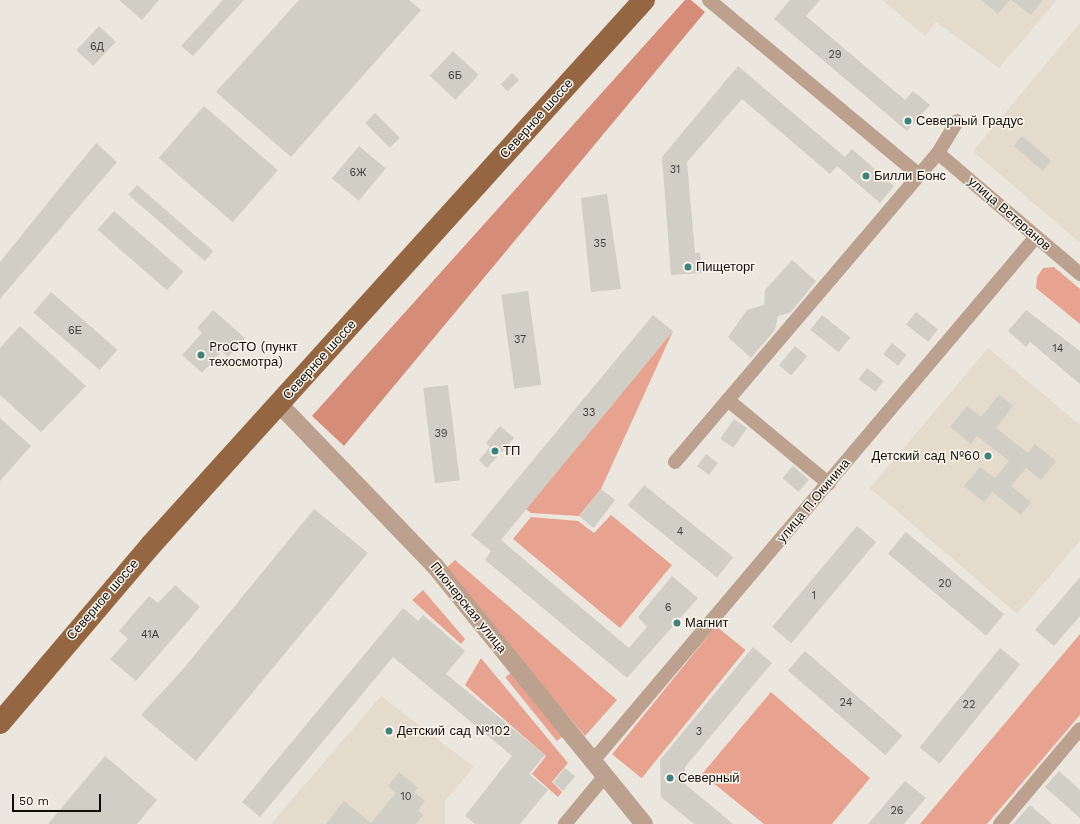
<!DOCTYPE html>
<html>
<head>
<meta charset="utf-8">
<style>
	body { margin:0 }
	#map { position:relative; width:1080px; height:824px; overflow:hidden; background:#ece7de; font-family:"Work Sans",sans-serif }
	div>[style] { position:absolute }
	.built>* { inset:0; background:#e5dbcc }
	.green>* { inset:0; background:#e7a38f; transform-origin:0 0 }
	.forest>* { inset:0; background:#d58d79 }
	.building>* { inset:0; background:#d0cec5; transform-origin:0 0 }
	.minor>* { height:14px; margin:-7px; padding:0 7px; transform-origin:7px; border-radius:7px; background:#bca18e }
	.tertiary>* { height:18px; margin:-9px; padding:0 9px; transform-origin:9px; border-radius:9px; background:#bca18e }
	.primary>* { height:22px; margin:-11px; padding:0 11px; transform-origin:11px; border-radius:11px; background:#946642 }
	.dots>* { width:11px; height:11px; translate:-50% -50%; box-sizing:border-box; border:2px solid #faf4eb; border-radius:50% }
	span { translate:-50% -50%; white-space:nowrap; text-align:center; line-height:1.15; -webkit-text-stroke:3px #faf4eb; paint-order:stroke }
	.number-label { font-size:11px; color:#403e3a }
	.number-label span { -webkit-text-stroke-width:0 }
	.street-label { font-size:13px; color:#100e0b }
	.poi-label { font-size:13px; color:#100e0b }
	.left { translate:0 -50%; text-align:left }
	.right { translate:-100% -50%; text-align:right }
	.scale { position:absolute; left:12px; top:794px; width:89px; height:18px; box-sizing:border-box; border:2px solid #100e0b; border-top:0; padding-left:5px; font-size:12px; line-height:14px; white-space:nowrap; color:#100e0b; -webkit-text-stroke:3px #faf4eb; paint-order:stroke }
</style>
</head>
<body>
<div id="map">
	<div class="built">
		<i style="clip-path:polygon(882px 0,1057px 0,999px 68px,936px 22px,925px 36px)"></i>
		<i style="clip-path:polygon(1080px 23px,1080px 243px,973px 151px)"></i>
		<i style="clip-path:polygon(988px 348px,1080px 425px,1080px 541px,1017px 614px,870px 488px)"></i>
		<i style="clip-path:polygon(381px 696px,474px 767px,445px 801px,445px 824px,271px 824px)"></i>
	</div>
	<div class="green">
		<i style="clip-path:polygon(1054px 267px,1080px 289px,1080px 324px,1036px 288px,1037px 277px,1043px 268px)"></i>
		<i style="clip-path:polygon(673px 331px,601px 489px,579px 516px,531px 513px,526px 509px)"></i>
		<i style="clip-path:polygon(611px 515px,672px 565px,620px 628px,513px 539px,531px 517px,578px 521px,594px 533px)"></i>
		<i style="clip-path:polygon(455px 560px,617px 700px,585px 736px,445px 569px)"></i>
		<i style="clip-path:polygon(423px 590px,465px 639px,461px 644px,412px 600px)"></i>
		<i style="left:716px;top:626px;width:38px;height:165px;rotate:39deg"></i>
		<i style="clip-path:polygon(1080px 634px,1080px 715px,987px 824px,920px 824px)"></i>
		<i style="clip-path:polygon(481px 658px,568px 763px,552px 782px,562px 792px,558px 797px,532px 774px,546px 756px,465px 685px)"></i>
		<i style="left:513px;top:671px;width:82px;height:10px;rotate:51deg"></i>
		<i style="clip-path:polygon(771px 692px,870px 778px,832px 824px,764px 824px,702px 774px)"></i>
	</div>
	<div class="forest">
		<i style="clip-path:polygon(685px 0,691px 0,705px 12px,344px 446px,312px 416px)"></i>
	</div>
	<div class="building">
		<i style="clip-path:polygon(119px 0,159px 0,142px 20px)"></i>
		<i style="clip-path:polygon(223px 0,244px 0,193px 56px,181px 46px)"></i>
		<i style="clip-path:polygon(299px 0,409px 0,421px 10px,291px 157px,216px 92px)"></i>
		<i style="clip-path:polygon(790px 0,820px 0,806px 16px,905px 100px,913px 91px,930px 105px,907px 131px,774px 19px)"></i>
		<i style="clip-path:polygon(981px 0,1010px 0,998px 14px)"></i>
		<i style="clip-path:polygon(1011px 0,1043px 0,1031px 15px)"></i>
		<i style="left:99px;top:26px;width:23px;height:33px;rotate:43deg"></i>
		<i style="left:453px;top:51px;width:35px;height:34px;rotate:43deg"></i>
		<i style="clip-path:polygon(738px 66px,845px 157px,852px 149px,894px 186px,880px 203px,837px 166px,830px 174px,742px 99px,687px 162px,695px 253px,700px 253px,702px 273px,671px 275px,662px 157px)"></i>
		<i style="left:512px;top:73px;width:10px;height:16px;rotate:45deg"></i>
		<i style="left:204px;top:106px;width:98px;height:69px;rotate:41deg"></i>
		<i style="left:375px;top:113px;width:35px;height:14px;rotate:45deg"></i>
		<i style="left:1022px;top:136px;width:38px;height:13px;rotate:40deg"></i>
		<i style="clip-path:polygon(96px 143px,117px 162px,0 299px,0 262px)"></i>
		<i style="left:359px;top:146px;width:35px;height:42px;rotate:40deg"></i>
		<i style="left:137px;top:185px;width:101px;height:13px;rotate:41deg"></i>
		<i style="clip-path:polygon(607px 194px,621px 289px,591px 292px,581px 198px)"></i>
		<i style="left:114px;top:211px;width:92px;height:25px;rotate:41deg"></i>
		<i style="clip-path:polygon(792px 260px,816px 281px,791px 312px,778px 316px,775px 330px,751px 358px,728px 337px,747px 310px,764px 305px,765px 290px)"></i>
		<i style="left:528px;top:291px;width:95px;height:27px;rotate:82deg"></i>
		<i style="left:51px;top:292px;width:88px;height:27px;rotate:41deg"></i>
		<i style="clip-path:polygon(213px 310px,245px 338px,228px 357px,222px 351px,202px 373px,182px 355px,202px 333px,197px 328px)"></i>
		<i style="clip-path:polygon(1026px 310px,1080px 351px,1080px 384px,1030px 342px,1026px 347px,1008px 331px)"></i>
		<i style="left:916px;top:312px;width:28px;height:16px;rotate:38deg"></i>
		<i style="clip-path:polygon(653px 315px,673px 331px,501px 540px,629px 648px,647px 627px,638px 617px,672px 576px,698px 598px,627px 678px,485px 560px,491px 551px,471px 535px)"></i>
		<i style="left:822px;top:315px;width:36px;height:19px;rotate:38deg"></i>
		<i style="clip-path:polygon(20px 326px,86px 386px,41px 432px,0 395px,0 348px)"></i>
		<i style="left:892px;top:343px;width:19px;height:14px;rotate:39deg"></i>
		<i style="left:795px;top:346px;width:16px;height:25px;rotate:40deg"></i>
		<i style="left:867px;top:368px;width:21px;height:14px;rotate:37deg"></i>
		<i style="left:448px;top:385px;width:96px;height:25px;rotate:83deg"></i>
		<i style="clip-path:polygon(999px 395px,1013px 406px,996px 428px,1028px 453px,1035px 444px,1056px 461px,1041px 480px,1026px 468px,1011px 486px,1031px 502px,1021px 515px,992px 492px,984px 502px,964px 486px,980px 467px,995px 478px,1009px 461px,977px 436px,971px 444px,950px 427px,967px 406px,981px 417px)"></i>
		<i style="clip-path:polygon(0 418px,31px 446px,0 481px)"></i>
		<i style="left:734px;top:419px;width:16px;height:24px;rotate:35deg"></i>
		<i style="clip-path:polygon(500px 426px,514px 438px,487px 468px,479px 460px,490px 447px,486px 443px)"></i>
		<i style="left:706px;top:454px;width:15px;height:15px;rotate:37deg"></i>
		<i style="left:793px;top:466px;width:21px;height:16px;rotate:41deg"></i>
		<i style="left:644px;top:485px;width:115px;height:26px;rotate:39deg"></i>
		<i style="left:601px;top:489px;width:18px;height:35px;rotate:38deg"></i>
		<i style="clip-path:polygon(314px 509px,368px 553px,196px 761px,141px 715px,184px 668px)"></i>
		<i style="left:857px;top:526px;width:25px;height:132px;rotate:40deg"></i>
		<i style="left:906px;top:532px;width:128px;height:28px;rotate:40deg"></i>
		<i style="clip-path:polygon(1080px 577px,1080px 616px,1054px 646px,1035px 630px)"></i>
		<i style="clip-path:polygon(175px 585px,200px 607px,136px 681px,110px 659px,128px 639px,119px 631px,149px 596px,158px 603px)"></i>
		<i style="clip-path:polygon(403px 608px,418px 621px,423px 615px,465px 651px,446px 674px,545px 755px,529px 774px,548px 790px,520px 824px,475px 824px,465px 816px,512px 756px,393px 657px,260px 817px,242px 802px)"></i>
		<i style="clip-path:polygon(753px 647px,772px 663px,685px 767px,685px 784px,733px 824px,694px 824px,661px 797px,660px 760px)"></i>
		<i style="left:1000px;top:648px;width:26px;height:128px;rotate:39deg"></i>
		<i style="left:805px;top:651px;width:129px;height:26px;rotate:41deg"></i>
		<i style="clip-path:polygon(105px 756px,157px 800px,137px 824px,48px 824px)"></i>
		<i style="left:565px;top:768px;width:13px;height:19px;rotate:39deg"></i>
		<i style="clip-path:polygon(1059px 771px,1080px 790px,1080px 818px,1045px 787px)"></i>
		<i style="clip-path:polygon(399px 772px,418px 788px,414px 792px,425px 801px,418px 810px,423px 815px,416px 824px,326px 824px,344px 801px,371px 823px,396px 793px,388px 786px)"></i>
		<i style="clip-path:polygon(905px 781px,926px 798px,904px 824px,868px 824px)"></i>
		<i style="clip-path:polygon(1030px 805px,1052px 824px,1013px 824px)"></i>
	</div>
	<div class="minor">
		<i style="left:709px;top:0;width:273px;rotate:39.8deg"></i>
		<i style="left:938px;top:153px;width:187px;rotate:40.4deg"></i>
		<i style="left:728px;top:400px;width:131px;rotate:39.7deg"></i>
		<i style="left:675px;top:462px;width:406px;rotate:-49.6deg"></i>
		<i style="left:938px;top:153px;width:37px;rotate:-59deg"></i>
		<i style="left:592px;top:762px;width:686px;rotate:-49.79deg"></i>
		<i style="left:565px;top:824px;width:61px;rotate:-50.3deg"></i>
		<i style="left:1000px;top:824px;width:124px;rotate:-49.9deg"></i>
	</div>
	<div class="tertiary">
		<i style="left:280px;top:405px;width:223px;rotate:46.1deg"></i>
		<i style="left:435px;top:566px;width:332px;rotate:51deg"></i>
	</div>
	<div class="primary">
		<i style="left:0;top:723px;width:233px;rotate:-49.7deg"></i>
		<i style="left:151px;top:545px;width:735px;rotate:-47.87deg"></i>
	</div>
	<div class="dots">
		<i style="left:908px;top:121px;background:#3e837a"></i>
		<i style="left:866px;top:176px;background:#3e837a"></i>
		<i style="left:688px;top:267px;background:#3e837a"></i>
		<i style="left:201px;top:355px;background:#3e837a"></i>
		<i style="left:495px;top:451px;background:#3e837a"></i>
		<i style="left:988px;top:456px;background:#3e837a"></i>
		<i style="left:677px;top:623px;background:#3e837a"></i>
		<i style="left:389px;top:731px;background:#3e837a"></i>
		<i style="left:670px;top:778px;background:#3e837a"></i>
	</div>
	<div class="number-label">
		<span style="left:97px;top:47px">6Д</span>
		<span style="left:835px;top:55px">29</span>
		<span style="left:455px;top:76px">6Б</span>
		<span style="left:675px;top:170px">31</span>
		<span style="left:358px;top:173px">6Ж</span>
		<span style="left:600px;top:244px">35</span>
		<span style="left:75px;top:331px">6Е</span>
		<span style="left:520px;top:340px">37</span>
		<span style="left:1058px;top:349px">14</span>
		<span style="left:589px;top:413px">33</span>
		<span style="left:441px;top:434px">39</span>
		<span style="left:680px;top:532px">4</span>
		<span style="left:945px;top:584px">20</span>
		<span style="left:814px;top:596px">1</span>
		<span style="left:668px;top:608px">6</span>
		<span style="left:150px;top:635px">41А</span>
		<span style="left:846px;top:703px">24</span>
		<span style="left:969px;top:705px">22</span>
		<span style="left:699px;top:732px">3</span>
		<span style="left:406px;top:797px">10</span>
		<span style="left:897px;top:811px">26</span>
	</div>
	<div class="street-label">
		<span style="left:537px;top:119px;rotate:-48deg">Северное шоссе</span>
		<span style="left:1009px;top:214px;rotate:41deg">улица Ветеранов</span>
		<span style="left:320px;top:360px;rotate:-48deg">Северное шоссе</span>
		<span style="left:814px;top:501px;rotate:-50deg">улица П.Окинина</span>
		<span style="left:103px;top:600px;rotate:-49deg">Северное шоссе</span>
		<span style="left:468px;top:608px;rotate:51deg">Пионерская улица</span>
	</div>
	<div class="poi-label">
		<span class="left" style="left:916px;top:121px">Северный Градус</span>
		<span class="left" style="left:874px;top:176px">Билли Бонс</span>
		<span class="left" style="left:696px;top:267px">Пищеторг</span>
		<span class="left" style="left:209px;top:355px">ProСТО (пункт<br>техосмотра)</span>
		<span class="left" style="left:503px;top:451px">ТП</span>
		<span class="right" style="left:980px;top:456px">Детский сад №60</span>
		<span class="left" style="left:685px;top:623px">Магнит</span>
		<span class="left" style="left:397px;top:731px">Детский сад №102</span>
		<span class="left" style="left:678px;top:778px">Северный</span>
	</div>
	<div class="scale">50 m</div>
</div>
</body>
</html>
